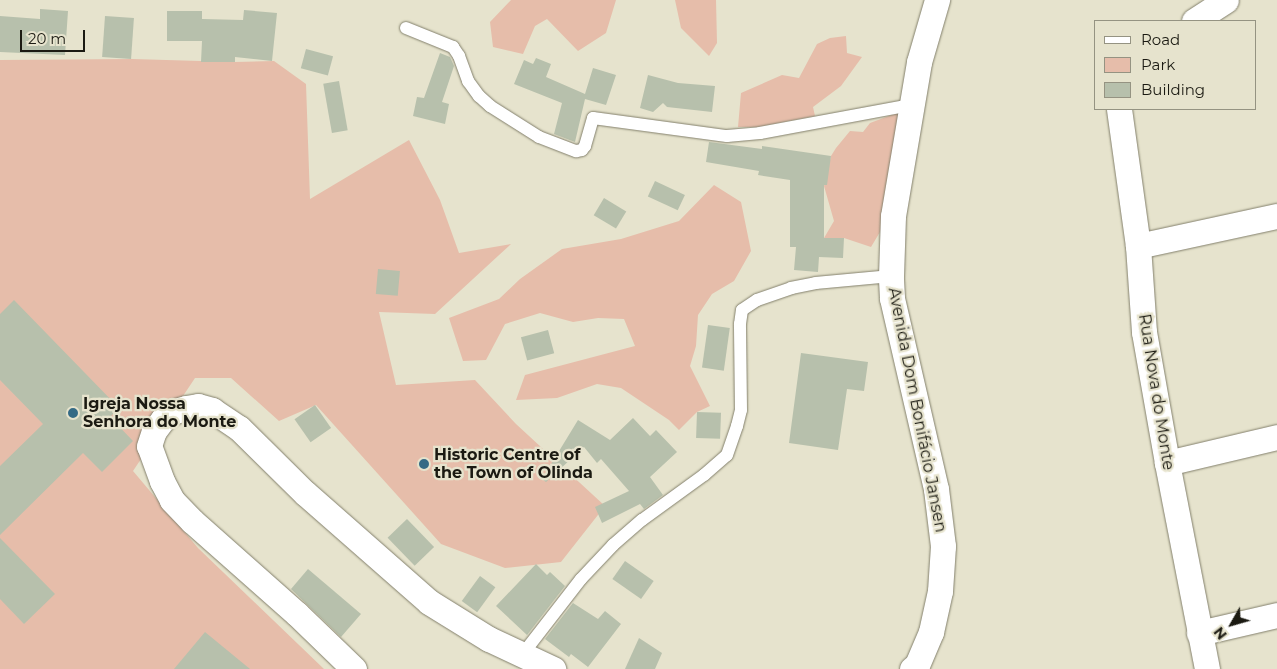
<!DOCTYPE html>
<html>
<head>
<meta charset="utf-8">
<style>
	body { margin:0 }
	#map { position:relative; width:1277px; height:669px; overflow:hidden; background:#e6e3cd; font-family:Montserrat,sans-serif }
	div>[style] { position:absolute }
	.green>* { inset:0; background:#e6bdaa }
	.building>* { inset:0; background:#b7c0ac; transform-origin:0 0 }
	.roads { filter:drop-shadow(0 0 1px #83806c) drop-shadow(0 0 1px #83806c) }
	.service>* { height:12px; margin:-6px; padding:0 6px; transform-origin:6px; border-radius:6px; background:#fff }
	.minor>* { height:25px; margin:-12.5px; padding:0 12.5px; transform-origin:12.5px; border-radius:12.5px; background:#fff }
	.dots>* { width:14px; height:14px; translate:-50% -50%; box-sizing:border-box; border:2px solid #e6e3cd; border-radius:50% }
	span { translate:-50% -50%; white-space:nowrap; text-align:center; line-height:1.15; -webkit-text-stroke:4.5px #e6e3cd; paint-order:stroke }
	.street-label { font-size:16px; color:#1b1a12 }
	.poi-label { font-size:16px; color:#1b1a12; font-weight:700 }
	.left { translate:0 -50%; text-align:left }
	.legend { position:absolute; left:1094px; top:20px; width:162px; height:90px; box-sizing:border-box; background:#e6e3cd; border:1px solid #959382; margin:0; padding:6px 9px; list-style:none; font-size:15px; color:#1b1a12 }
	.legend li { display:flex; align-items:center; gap:10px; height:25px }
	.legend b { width:25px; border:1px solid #959382 }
	.north { position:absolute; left:1207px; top:599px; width:50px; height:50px; -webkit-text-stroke:4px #e6e3cd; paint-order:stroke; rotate:232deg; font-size:14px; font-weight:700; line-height:20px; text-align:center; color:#1b1a12 }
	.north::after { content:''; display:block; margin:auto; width:18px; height:22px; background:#1b1a12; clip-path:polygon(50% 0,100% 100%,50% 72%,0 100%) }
	.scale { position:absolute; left:20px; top:30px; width:65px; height:22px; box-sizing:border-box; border:2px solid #1b1a12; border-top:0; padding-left:6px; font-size:15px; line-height:18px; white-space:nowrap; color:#1b1a12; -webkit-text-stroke:4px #e6e3cd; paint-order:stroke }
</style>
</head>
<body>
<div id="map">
	<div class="green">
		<i style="clip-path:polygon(511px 0,616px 0,606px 33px,578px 51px,547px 19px,535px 26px,523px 54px,493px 47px,490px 22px)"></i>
		<i style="clip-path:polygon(675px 0,716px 0,717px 43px,709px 56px,681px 28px)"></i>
		<i style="clip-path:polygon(846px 36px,847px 53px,862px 57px,841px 86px,813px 107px,815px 116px,758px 127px,738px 127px,741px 93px,782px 75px,799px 78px,817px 44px,830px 38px)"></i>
		<i style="clip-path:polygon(132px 59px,235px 62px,274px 61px,306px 84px,310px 199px,409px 140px,440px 200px,459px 253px,511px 244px,435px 314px,379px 312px,396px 385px,475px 380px,516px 424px,605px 506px,561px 562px,505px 568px,441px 544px,316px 405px,279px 421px,231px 378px,195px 378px,133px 471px,198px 548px,324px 669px,0 669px,0 60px)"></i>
		<i style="clip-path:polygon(905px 110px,886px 222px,871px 247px,844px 238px,824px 238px,834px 221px,824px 186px,831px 156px,836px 148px,850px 131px,863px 132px,870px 123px)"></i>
		<i style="clip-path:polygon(714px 185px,741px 202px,751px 251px,734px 281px,712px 294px,698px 315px,696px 346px,690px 366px,710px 406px,697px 412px,679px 430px,669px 420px,621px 388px,597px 384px,557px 398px,516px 400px,525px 375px,635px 346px,624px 319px,598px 318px,573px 322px,540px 313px,505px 324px,486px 360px,463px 361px,449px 318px,499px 299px,520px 279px,562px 249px,621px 239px,679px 221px)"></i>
	</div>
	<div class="building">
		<i style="clip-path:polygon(40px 9px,68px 11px,65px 55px,0 52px,0 16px,40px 19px)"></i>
		<i style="clip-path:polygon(244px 10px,277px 13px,272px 61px,235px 57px,235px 62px,201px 62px,202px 41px,167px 41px,167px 11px,202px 11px,202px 19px,243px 20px)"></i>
		<i style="left:105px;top:16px;width:29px;height:41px;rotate:4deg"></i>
		<i style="left:306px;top:49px;width:28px;height:20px;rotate:15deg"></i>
		<i style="clip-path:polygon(440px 53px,450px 57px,454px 66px,442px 102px,449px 104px,445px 124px,413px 116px,417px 97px,424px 98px)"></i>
		<i style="clip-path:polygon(536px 58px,551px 64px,546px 77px,585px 94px,593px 68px,616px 75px,606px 105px,585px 99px,575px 142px,554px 134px,562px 103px,514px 84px,524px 60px,533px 64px)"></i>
		<i style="clip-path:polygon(648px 75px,678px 83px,715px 86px,712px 112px,667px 107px,663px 103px,653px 112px,640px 108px)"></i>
		<i style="left:339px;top:81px;width:50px;height:16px;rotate:80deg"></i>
		<i style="clip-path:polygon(709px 142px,762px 149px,762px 146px,831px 156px,827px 185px,824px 185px,824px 238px,844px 238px,843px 258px,819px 257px,818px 272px,794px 270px,796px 247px,790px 247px,790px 180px,758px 175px,759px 171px,706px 162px)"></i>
		<i style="left:655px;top:181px;width:33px;height:17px;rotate:25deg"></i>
		<i style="left:604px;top:198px;width:26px;height:20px;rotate:31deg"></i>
		<i style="left:378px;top:269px;width:22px;height:25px;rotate:5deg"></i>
		<i style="clip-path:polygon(14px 300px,119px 408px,110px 417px,133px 441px,102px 472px,83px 453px,0 535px,0 466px,43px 424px,0 380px,0 314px)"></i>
		<i style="left:708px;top:325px;width:22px;height:43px;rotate:8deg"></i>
		<i style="left:548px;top:330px;width:24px;height:28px;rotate:75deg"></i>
		<i style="clip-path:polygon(801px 353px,868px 362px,864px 391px,847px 389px,838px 450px,789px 443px)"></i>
		<i style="left:315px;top:405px;width:28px;height:25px;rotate:55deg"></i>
		<i style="left:697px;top:412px;width:24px;height:26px;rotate:2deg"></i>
		<i style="clip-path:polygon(633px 418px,650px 436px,656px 430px,677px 452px,650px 477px,663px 495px,644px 509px,640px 504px,602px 523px,595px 507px,629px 491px,601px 459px,597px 463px,584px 447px,546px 482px,542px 479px,578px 420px,610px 440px)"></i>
		<i style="left:407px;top:519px;width:39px;height:27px;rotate:46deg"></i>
		<i style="clip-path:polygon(0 538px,55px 594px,24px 624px,0 599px)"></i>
		<i style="left:625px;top:561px;width:35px;height:22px;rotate:35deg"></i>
		<i style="clip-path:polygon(536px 564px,547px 575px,550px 572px,565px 586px,527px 635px,496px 606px)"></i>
		<i style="clip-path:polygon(308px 569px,361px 614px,341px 637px,291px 589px)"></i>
		<i style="left:480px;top:576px;width:19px;height:31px;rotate:36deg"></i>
		<i style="clip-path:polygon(573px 603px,598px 619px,605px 611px,621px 624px,588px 667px,571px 654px,569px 657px,545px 639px)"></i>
		<i style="clip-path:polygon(205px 632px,250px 669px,174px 669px)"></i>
		<i style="clip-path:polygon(639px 638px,662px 653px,655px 669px,625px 669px)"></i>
	</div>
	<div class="roads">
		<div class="service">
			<i style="left:406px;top:28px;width:51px;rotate:22deg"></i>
			<i style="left:453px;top:47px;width:11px;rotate:56deg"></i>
			<i style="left:459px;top:56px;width:27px;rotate:70deg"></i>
			<i style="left:468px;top:81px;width:19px;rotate:54deg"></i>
			<i style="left:479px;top:96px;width:15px;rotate:42deg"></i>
			<i style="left:490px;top:106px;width:58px;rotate:32.3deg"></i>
			<i style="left:539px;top:137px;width:40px;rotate:21deg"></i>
			<i style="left:576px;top:151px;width:6px;rotate:-9deg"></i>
			<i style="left:582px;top:150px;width:5px;rotate:-53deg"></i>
			<i style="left:585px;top:146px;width:29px;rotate:-74deg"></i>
			<i style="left:593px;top:118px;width:135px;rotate:7.7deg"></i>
			<i style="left:727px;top:136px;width:33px;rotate:-5deg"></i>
			<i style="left:760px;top:133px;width:154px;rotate:-10.5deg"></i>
			<i style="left:522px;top:655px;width:96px;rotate:-52.2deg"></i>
			<i style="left:581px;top:579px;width:47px;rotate:-46.7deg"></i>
			<i style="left:613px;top:545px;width:38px;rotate:-41deg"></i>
			<i style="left:642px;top:520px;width:77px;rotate:-36deg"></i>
			<i style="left:704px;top:475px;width:30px;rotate:-41deg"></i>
			<i style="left:727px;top:455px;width:31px;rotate:-71deg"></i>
			<i style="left:737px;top:426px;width:16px;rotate:-76deg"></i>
			<i style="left:741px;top:410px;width:86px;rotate:-90.7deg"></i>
			<i style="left:740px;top:324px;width:14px;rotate:-82deg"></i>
			<i style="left:742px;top:310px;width:18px;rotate:-34deg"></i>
			<i style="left:757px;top:300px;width:36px;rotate:-19deg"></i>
			<i style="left:791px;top:288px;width:25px;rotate:-11deg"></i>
			<i style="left:816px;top:283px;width:75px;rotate:-5.3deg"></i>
		</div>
		<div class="minor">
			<i style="left:1194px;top:21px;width:38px;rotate:-33deg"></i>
			<i style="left:1119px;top:109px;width:138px;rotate:82.1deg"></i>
			<i style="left:1138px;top:246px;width:86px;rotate:86deg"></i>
			<i style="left:1144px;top:332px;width:133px;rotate:80deg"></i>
			<i style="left:1167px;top:463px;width:210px;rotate:79deg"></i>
			<i style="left:1138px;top:246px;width:142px;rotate:-12.2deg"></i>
			<i style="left:1167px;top:463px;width:113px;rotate:-13.3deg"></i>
			<i style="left:1199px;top:633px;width:80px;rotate:-13deg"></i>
			<i style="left:354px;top:669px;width:79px;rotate:-136deg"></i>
			<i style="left:297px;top:614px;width:140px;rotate:-138.5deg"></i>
			<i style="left:192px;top:521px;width:29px;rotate:-134deg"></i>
			<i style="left:172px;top:500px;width:21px;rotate:-118deg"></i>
			<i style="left:162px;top:481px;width:37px;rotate:-110deg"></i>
			<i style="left:149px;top:446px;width:16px;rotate:-72deg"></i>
			<i style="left:154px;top:431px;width:15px;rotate:-53deg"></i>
			<i style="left:163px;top:419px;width:14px;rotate:-34deg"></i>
			<i style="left:175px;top:411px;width:11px;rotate:-15deg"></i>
			<i style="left:186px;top:408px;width:12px;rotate:-9deg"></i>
			<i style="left:198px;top:406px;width:15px;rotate:16deg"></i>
			<i style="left:212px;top:410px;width:32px;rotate:34deg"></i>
			<i style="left:239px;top:428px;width:93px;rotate:44.6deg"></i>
			<i style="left:305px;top:493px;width:165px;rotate:41.3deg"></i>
			<i style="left:429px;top:602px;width:70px;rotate:31.7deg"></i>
			<i style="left:489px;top:639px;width:71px;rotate:25.1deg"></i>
			<i style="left:912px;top:669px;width:6px;rotate:-39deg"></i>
			<i style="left:917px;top:665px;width:36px;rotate:-67deg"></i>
			<i style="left:931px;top:632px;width:42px;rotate:-77.6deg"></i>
			<i style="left:940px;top:591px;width:45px;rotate:-86.2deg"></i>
			<i style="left:943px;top:546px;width:57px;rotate:-97deg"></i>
			<i style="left:936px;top:489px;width:196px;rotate:-103deg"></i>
			<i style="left:892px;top:298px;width:22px;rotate:-93deg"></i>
			<i style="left:891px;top:276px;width:60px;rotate:-88.1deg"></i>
			<i style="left:893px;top:216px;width:156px;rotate:-80.4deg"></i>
			<i style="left:919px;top:62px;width:65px;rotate:-73.8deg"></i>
		</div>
	</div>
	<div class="dots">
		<i style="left:73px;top:413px;background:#346a85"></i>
		<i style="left:424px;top:464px;background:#346a85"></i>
	</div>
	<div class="street-label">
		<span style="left:1156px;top:392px;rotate:81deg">Rua Nova do Monte</span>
		<span style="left:917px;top:410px;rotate:79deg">Avenida Dom Bonifácio Jansen</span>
	</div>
	<div class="poi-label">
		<span class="left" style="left:83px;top:413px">Igreja Nossa<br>Senhora do Monte</span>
		<span class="left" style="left:434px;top:464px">Historic Centre of<br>the Town of Olinda</span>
	</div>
	<ul class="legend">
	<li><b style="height:6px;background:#fff"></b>Road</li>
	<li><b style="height:14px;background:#e6bdaa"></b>Park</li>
	<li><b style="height:14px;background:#b7c0ac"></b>Building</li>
	</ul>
	<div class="north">N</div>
	<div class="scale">20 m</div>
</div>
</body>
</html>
